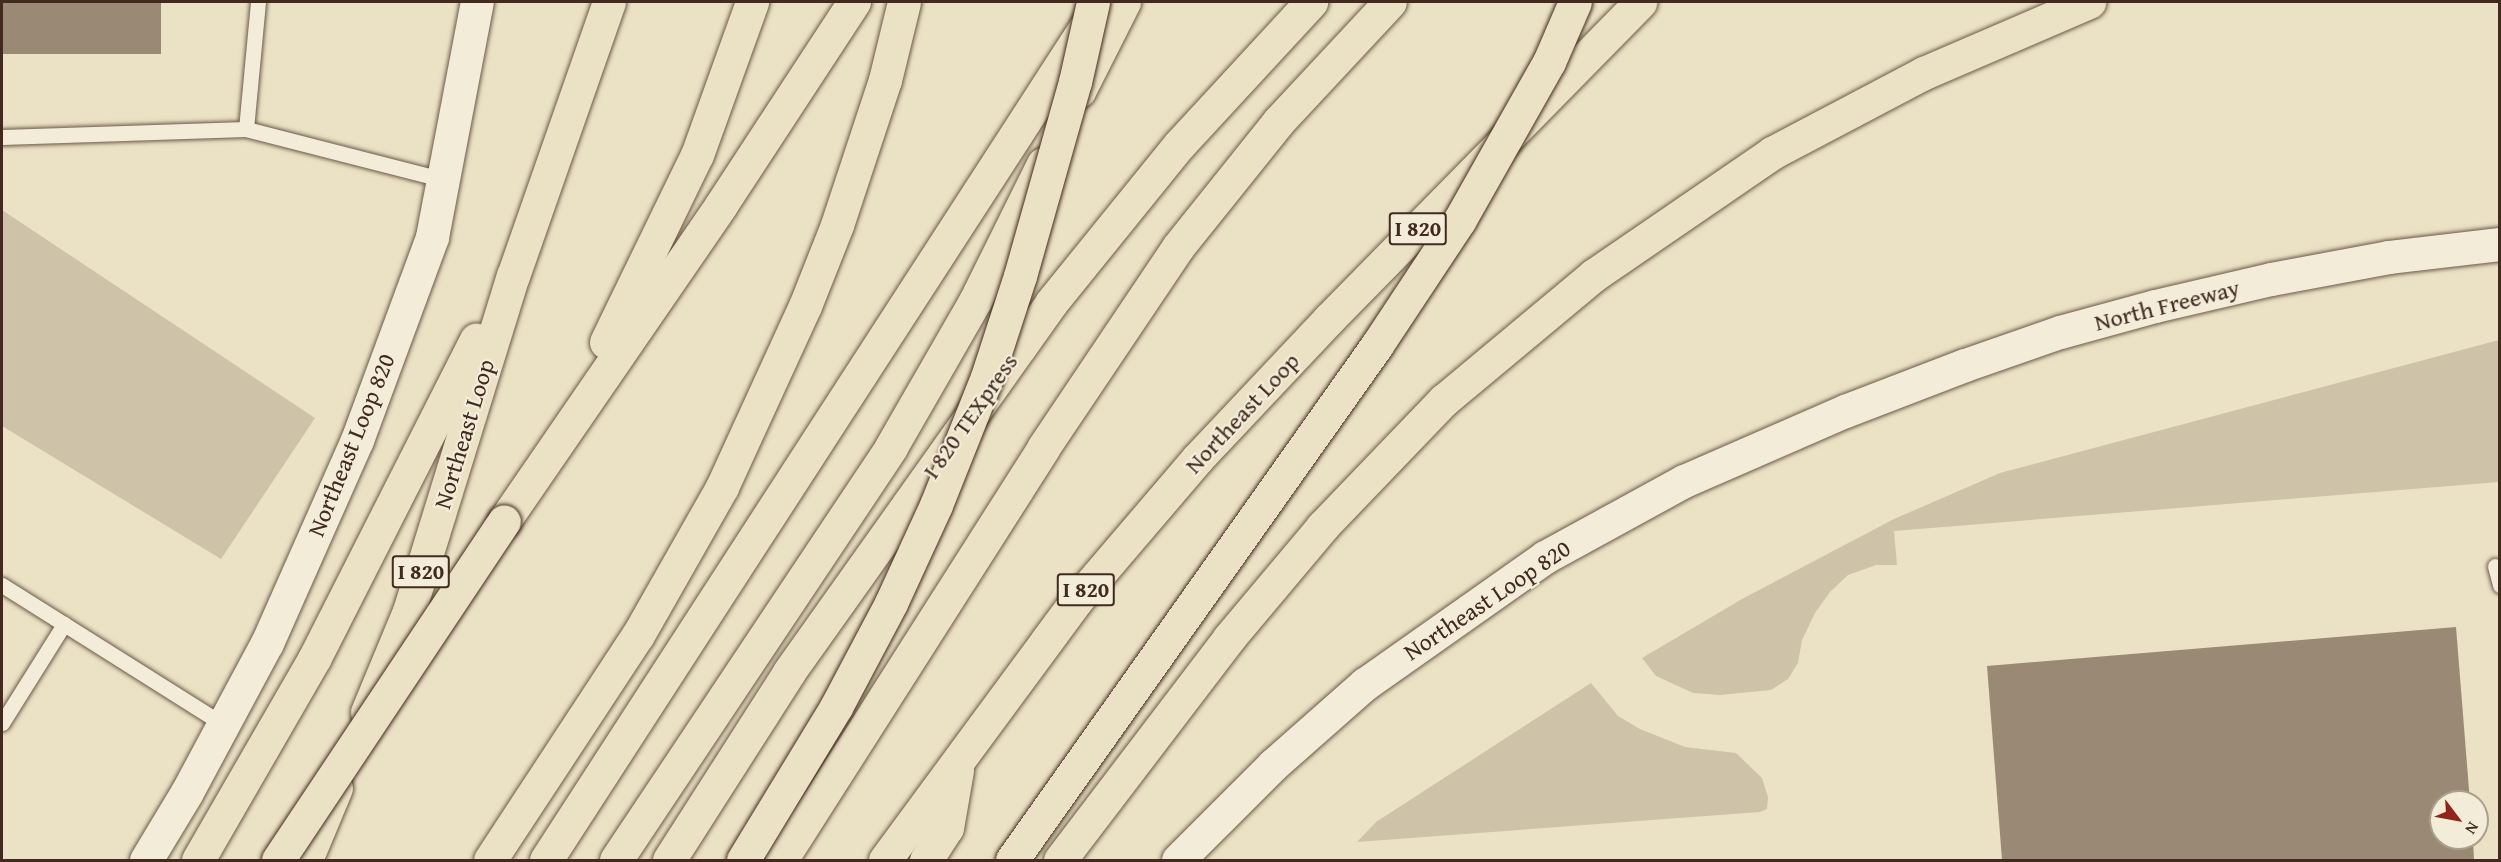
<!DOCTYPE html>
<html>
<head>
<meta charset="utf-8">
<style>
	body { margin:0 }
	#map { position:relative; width:2501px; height:862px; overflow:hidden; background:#ebe2c5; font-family:"Gentium Book Plus",serif }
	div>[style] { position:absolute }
	.green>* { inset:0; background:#cec3a9 }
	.building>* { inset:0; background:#9a8a75; transform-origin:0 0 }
	.roads { filter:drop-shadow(0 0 2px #6c5948) drop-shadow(0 0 2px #6c5948) }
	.lane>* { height:15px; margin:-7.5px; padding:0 7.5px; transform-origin:7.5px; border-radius:7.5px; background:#f2ecd9 }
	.secondary>* { height:33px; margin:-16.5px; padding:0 16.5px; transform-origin:16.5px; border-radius:16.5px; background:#f2ecd9 }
	.highway>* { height:33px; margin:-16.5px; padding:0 16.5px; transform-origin:16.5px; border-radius:16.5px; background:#ebe2c5 }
	.bridges { filter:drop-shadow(0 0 2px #422b1e) drop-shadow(0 0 2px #422b1e) }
	.highway-bridge>* { height:33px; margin:-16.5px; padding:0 16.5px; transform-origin:16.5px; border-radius:16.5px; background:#ebe2c5 }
	span { translate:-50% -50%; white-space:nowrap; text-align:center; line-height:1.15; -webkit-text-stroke:4.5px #f2ecd9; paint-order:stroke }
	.shield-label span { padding:2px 4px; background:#f2ecd9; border:2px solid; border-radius:4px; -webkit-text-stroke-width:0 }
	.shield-label { font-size:22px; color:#422b1e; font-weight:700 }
	.street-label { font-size:24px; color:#422b1e }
	.frame { position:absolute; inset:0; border:3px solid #422b1e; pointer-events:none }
	.north { position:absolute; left:2429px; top:790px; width:60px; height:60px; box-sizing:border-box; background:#f2ecd9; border:2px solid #ac9f8e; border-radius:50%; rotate:122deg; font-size:16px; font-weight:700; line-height:24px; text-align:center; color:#422b1e }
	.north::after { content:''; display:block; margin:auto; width:21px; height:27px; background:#8f2418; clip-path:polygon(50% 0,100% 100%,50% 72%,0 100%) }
</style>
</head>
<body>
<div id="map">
	<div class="green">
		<i style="clip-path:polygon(2px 210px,315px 418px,221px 559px,2px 426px)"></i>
		<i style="clip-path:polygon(2499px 340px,2499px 482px,1894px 531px,1897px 565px,1876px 565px,1848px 575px,1830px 592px,1815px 613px,1802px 640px,1798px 663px,1788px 679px,1771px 690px,1720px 695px,1693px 693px,1656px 676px,1642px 658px,1742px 599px,1894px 519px,2000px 473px)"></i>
		<i style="clip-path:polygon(1591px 683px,1618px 716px,1640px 729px,1685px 747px,1736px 753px,1762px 778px,1768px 797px,1767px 809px,1760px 812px,1357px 842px,1376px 822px)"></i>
	</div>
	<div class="building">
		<i style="left:2px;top:2px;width:159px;height:52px"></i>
		<i style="clip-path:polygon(2456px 627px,2470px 802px,2441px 802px,2441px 838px,2473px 838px,2474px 860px,2002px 860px,1987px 666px)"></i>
	</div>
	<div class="roads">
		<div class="lane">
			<i style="left:246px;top:129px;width:204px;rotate:14.4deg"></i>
			<i style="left:2px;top:137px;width:244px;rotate:-1.9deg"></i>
			<i style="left:246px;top:129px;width:128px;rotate:-84.6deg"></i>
			<i style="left:2495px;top:566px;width:20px;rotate:75deg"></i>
			<i style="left:2px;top:585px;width:261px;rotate:32.2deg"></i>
			<i style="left:2px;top:723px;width:117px;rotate:-57.9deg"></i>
		</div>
		<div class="secondary">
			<i style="left:146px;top:860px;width:79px;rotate:-58.9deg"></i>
			<i style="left:187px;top:792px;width:169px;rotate:-61.8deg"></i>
			<i style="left:267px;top:643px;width:222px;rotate:-66.1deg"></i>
			<i style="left:357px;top:440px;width:216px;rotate:-69.7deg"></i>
			<i style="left:432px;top:237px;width:239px;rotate:-79.2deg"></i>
			<i style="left:1178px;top:860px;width:134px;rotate:-45deg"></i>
			<i style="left:1273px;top:765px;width:123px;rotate:-41.4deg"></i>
			<i style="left:1365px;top:684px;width:220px;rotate:-35.2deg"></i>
			<i style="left:1545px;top:557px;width:158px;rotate:-28.7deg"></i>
			<i style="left:1684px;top:481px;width:176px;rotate:-23.5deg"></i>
			<i style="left:1845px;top:411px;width:129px;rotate:-21deg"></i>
			<i style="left:1965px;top:365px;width:101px;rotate:-19.2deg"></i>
			<i style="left:2060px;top:332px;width:98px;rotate:-15.3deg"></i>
			<i style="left:2155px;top:306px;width:119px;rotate:-13.1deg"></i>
			<i style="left:2271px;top:279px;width:120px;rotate:-10.6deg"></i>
			<i style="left:2389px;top:257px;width:112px;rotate:-6.7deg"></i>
		</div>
		<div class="highway">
			<i style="left:1079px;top:91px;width:100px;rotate:-63.2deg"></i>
			<i style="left:606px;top:342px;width:208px;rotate:-64.1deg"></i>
			<i style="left:697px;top:155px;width:163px;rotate:-70.2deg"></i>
			<i style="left:504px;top:521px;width:383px;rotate:-55.5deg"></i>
			<i style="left:721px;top:205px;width:243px;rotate:-56.8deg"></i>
			<i style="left:367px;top:712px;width:109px;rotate:-67.4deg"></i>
			<i style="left:409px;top:611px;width:351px;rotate:-72.8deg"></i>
			<i style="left:513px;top:276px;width:290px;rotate:-70.7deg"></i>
			<i style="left:198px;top:860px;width:234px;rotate:-60deg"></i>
			<i style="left:315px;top:657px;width:356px;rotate:-63.1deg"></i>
			<i style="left:306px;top:860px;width:78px;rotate:-67.4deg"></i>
			<i style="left:490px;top:860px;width:269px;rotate:-56.7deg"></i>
			<i style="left:638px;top:635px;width:170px;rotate:-60.4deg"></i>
			<i style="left:722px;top:487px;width:199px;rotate:-65.4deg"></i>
			<i style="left:805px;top:306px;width:87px;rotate:-68.4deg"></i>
			<i style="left:837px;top:225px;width:153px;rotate:-71.7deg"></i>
			<i style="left:885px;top:80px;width:80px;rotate:-76.3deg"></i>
			<i style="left:546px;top:860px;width:997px;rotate:-57.07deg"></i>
			<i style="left:616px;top:860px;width:496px;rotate:-56.3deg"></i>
			<i style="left:891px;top:447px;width:168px;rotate:-60.1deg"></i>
			<i style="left:975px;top:301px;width:153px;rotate:-63.6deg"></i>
			<i style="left:669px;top:860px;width:223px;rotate:-57.4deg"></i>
			<i style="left:789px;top:672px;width:453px;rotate:-54.6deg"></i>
			<i style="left:1051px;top:303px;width:203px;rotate:-51deg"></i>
			<i style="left:1179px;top:145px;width:195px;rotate:-47.3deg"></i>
			<i style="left:781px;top:860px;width:488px;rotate:-57.5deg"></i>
			<i style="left:1043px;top:448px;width:242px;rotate:-56.1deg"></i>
			<i style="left:1178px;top:247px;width:160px;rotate:-51.3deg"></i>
			<i style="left:1278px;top:122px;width:164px;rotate:-47deg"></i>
			<i style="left:885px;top:860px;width:320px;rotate:-53.6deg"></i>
			<i style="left:1075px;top:602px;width:189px;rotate:-49.5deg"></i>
			<i style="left:1198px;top:458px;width:191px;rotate:-46.7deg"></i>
			<i style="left:1329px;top:319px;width:444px;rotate:-45.5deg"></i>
			<i style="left:926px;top:860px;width:38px;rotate:-57deg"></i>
			<i style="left:947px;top:828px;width:59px;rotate:-80.2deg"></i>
			<i style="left:1060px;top:860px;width:279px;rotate:-52.7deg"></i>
			<i style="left:1229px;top:638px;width:145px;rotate:-50deg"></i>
			<i style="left:1322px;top:527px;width:176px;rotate:-46.2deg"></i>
			<i style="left:1444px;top:400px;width:195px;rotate:-39.8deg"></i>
			<i style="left:1594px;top:275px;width:216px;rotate:-34.4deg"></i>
			<i style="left:1772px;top:153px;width:172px;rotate:-27.8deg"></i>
			<i style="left:1924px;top:73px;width:180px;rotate:-23.3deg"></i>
		</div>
	</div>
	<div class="bridges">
		<div class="highway-bridge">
			<i style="left:278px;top:860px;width:407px;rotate:-56.3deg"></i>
			<i style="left:743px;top:860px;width:179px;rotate:-58.7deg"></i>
			<i style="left:836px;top:707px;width:118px;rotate:-62.1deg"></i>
			<i style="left:891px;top:603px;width:108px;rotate:-65.3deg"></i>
			<i style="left:936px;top:505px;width:138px;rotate:-68.3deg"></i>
			<i style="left:987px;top:377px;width:106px;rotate:-71.9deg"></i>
			<i style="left:1020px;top:276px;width:202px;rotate:-74.2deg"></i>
			<i style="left:1075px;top:82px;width:82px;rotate:-77.3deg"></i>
			<i style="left:1012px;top:860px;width:631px;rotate:-54.67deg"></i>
			<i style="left:1377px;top:345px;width:149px;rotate:-56.5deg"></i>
			<i style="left:1459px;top:221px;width:183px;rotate:-60.5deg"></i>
			<i style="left:1549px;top:62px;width:65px;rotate:-66.6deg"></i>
		</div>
	</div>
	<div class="shield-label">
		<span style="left:1418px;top:229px">I 820</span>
		<span style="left:421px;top:572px">I 820</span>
		<span style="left:1086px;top:590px">I 820</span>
	</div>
	<div class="street-label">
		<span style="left:2167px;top:305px;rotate:-14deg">North Freeway</span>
		<span style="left:1242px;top:413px;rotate:-47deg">Northeast Loop</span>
		<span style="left:970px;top:416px;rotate:-55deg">I 820 TEXpress</span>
		<span style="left:464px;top:434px;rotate:-73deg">Northeast Loop</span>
		<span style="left:351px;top:445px;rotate:-68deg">Northeast Loop 820</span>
		<span style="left:1487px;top:600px;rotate:-34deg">Northeast Loop 820</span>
	</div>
	<div class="frame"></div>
	<div class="north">N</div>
</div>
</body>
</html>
